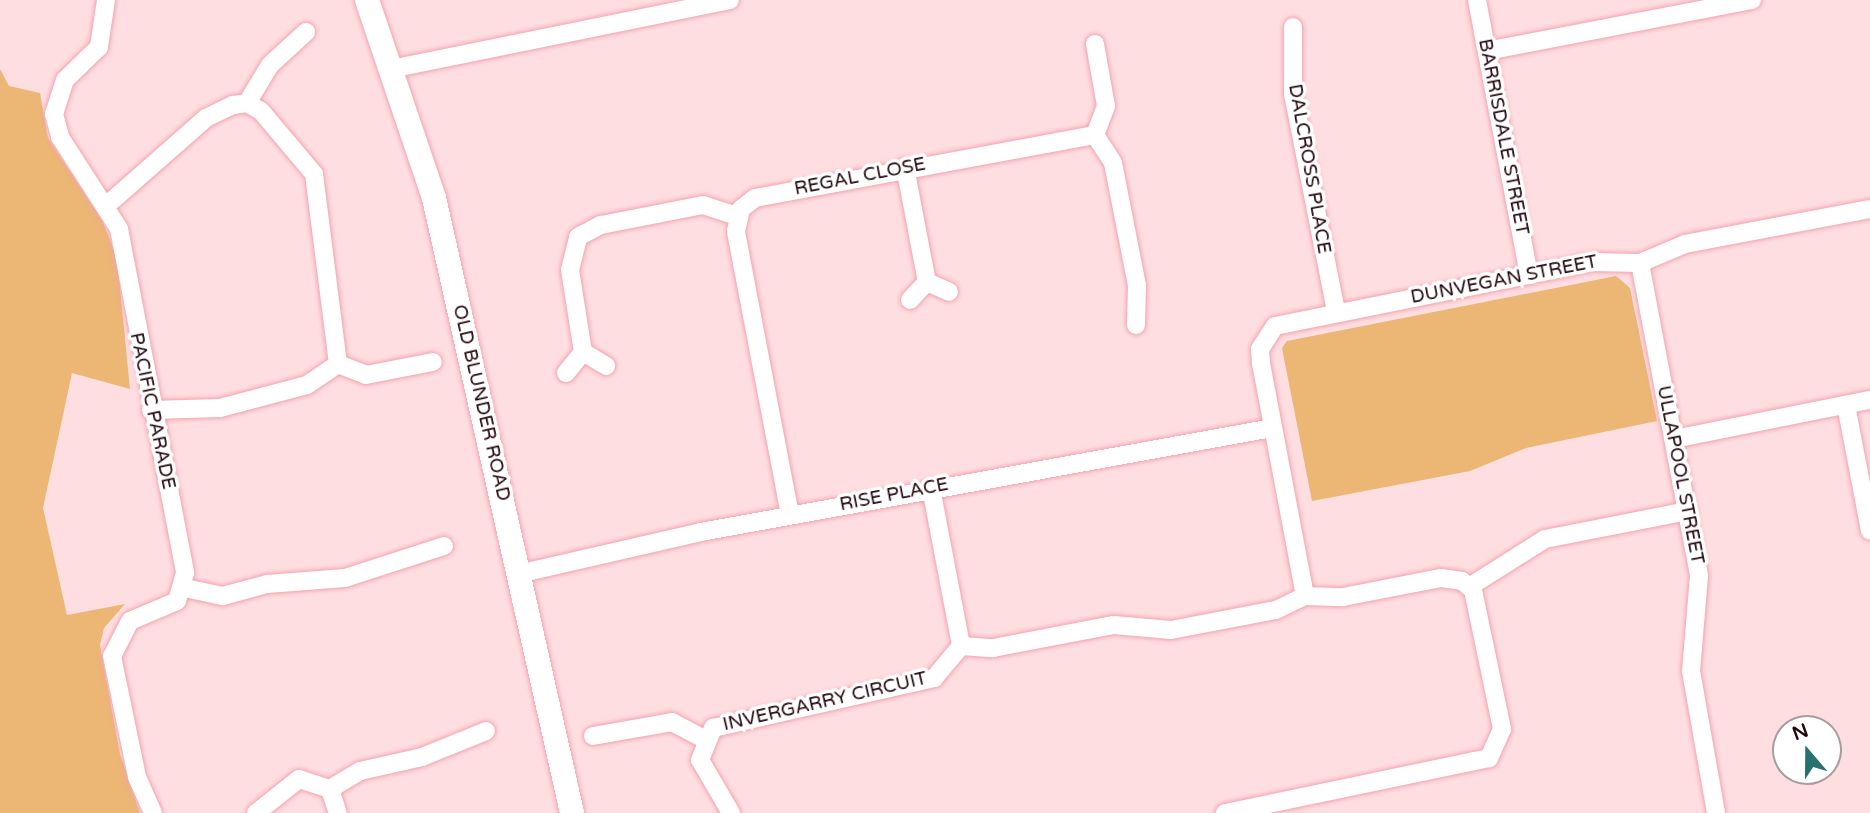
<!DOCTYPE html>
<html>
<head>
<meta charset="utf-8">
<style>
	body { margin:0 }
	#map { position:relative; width:1870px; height:813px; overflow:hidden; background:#ffdee1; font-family:"Varela Round",sans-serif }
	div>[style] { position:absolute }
	.green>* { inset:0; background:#ecb675 }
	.roads { filter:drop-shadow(0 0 2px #f2a4af) drop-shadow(0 0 2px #f2a4af) }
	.minor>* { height:18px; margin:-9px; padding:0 9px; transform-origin:9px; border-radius:9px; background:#fff }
	.secondary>* { height:24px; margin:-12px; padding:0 12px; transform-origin:12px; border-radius:12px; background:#fff }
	span { translate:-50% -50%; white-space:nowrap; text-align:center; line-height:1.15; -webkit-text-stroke:7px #fff; paint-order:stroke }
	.street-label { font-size:19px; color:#23080e }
	.north { position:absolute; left:1772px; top:715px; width:70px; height:70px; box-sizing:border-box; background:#fff; border:2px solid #a79c9f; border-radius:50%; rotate:340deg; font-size:19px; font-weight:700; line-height:28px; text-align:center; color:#23080e }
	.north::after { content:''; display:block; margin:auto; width:24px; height:32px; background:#28726e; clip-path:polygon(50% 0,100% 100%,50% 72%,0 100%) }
</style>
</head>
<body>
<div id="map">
	<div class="green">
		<i style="clip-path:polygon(0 69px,9px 86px,40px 93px,48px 138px,102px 220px,117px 257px,130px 389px,72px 373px,43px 508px,67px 615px,125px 604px,104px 628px,100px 645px,120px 754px,140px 813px,0 813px)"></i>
		<i style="clip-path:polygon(1616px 276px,1630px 288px,1657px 421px,1526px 448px,1470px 471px,1312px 501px,1282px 348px,1287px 341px)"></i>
	</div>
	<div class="roads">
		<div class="minor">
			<i style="left:106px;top:0;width:48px;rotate:98.5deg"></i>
			<i style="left:99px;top:47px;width:47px;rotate:135.9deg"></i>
			<i style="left:65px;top:80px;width:36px;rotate:108deg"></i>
			<i style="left:54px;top:114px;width:24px;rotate:75deg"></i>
			<i style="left:60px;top:137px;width:109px;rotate:57.3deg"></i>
			<i style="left:119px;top:229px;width:350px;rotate:79.1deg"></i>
			<i style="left:185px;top:573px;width:29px;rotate:106deg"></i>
			<i style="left:177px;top:601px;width:51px;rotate:156.9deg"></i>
			<i style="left:130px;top:621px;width:39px;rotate:117deg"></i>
			<i style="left:112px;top:656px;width:124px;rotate:78.3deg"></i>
			<i style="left:137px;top:777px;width:39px;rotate:66deg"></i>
			<i style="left:1477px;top:0;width:280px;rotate:79.3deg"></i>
			<i style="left:1293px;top:27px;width:67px;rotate:90deg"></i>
			<i style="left:1293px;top:94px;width:221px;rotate:78.8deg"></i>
			<i style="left:1487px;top:51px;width:270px;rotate:-10.9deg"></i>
			<i style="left:391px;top:69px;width:346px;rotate:-11.5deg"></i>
			<i style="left:247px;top:103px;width:44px;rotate:-58.8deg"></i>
			<i style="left:270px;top:65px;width:49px;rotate:-42.5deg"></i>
			<i style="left:1095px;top:135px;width:31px;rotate:-69deg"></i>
			<i style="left:1106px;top:106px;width:63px;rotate:-100.1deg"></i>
			<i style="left:905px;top:167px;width:117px;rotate:79.2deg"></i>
			<i style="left:107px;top:205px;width:132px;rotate:-41.3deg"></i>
			<i style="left:206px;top:118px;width:30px;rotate:-26deg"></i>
			<i style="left:233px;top:105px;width:14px;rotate:-8deg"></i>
			<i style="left:247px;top:103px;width:16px;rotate:30deg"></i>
			<i style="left:261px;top:111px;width:82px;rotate:49.9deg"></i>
			<i style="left:314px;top:174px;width:192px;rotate:82.8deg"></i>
			<i style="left:338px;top:364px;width:37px;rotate:146deg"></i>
			<i style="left:307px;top:385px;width:90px;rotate:165.2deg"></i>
			<i style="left:220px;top:408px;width:69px;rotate:178.3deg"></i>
			<i style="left:1640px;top:263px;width:319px;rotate:79.3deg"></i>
			<i style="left:1699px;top:576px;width:95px;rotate:94.8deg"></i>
			<i style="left:1691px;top:671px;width:144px;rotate:80deg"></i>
			<i style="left:910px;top:300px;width:25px;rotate:-47deg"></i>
			<i style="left:927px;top:282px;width:24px;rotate:24deg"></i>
			<i style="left:583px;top:352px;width:83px;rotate:-99deg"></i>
			<i style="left:570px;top:270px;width:34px;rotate:-76deg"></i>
			<i style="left:578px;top:237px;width:26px;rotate:-28deg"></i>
			<i style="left:601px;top:225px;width:104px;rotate:-11.1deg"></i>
			<i style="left:703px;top:205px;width:36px;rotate:18deg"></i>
			<i style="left:338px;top:364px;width:30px;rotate:21deg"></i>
			<i style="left:366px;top:375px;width:68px;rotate:-11deg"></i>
			<i style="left:566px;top:373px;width:27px;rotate:-51deg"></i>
			<i style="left:583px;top:352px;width:27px;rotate:31deg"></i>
			<i style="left:1846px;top:405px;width:128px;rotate:79.2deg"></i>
			<i style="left:1674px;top:439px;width:200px;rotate:-11.3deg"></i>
			<i style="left:931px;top:488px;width:161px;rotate:79.2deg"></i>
			<i style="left:790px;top:515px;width:289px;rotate:-100.8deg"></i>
			<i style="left:736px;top:231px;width:23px;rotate:-77deg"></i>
			<i style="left:741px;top:209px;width:18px;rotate:-38deg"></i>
			<i style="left:755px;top:198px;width:346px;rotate:-10.5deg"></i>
			<i style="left:1095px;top:135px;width:33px;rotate:57deg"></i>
			<i style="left:1113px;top:163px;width:124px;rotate:78.9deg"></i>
			<i style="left:1137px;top:285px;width:40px;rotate:91.4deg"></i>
			<i style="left:518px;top:574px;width:188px;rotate:-12.9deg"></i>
			<i style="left:701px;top:532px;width:580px;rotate:-10.32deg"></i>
			<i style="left:1469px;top:587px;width:90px;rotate:-32.3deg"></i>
			<i style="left:1545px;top:539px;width:146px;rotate:-11.1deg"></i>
			<i style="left:185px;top:588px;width:39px;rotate:12deg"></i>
			<i style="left:223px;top:596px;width:46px;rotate:-15.3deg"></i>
			<i style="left:267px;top:584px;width:78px;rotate:-4.4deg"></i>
			<i style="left:345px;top:578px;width:104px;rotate:-17.9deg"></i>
			<i style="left:1305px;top:596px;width:236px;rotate:-100.7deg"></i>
			<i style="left:1261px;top:364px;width:15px;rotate:-94deg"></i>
			<i style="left:1260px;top:349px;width:27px;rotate:-57deg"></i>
			<i style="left:1275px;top:326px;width:324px;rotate:-11.4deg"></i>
			<i style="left:1593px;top:262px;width:47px;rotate:1.2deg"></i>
			<i style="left:1640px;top:263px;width:49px;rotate:-22.9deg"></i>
			<i style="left:1685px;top:244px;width:188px;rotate:-10.7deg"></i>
			<i style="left:593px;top:736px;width:80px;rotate:-10deg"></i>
			<i style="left:672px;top:722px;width:36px;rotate:28deg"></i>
			<i style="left:330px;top:789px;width:35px;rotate:-31deg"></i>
			<i style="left:360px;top:771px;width:64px;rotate:-12.7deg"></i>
			<i style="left:422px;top:757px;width:69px;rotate:-22.1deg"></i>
			<i style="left:256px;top:813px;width:55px;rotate:-38.3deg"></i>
			<i style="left:299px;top:779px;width:33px;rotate:18deg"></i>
			<i style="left:330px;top:789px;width:25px;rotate:72deg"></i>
			<i style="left:731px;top:813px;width:61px;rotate:-120.3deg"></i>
			<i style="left:700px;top:760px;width:35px;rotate:-68deg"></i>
			<i style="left:713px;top:728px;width:227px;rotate:-12.7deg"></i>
			<i style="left:934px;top:678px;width:42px;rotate:-49.8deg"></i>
			<i style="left:961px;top:646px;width:32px;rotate:4deg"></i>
			<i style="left:993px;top:648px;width:123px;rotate:-10.8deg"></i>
			<i style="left:1114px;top:625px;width:57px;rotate:5deg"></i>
			<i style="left:1171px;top:630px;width:107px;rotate:-10.8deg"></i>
			<i style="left:1276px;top:610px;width:32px;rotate:-26deg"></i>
			<i style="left:1305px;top:596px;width:38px;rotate:2deg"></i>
			<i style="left:1343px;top:597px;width:100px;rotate:-11deg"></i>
			<i style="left:1441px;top:578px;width:21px;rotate:8deg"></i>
			<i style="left:1462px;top:581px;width:14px;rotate:39deg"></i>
			<i style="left:1473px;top:590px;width:142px;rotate:78.2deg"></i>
			<i style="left:1502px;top:729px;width:32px;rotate:114deg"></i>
			<i style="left:1489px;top:758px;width:270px;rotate:168.2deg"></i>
		</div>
		<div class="secondary">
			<i style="left:367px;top:0;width:209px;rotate:71.3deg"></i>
			<i style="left:434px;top:198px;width:630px;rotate:77.35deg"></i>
		</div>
	</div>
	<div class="street-label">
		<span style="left:1503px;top:137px;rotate:79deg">BARRISDALE STREET</span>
		<span style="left:1309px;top:169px;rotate:80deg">DALCROSS PLACE</span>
		<span style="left:860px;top:177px;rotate:-11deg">REGAL CLOSE</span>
		<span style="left:1504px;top:280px;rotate:-11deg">DUNVEGAN STREET</span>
		<span style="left:481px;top:403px;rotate:77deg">OLD BLUNDER ROAD</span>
		<span style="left:152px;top:411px;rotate:78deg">PACIFIC PARADE</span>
		<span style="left:1680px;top:475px;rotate:79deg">ULLAPOOL STREET</span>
		<span style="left:894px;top:495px;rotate:-11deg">RISE PLACE</span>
		<span style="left:825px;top:702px;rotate:-13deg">INVERGARRY CIRCUIT</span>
	</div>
	<div class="north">N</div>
</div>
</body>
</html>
